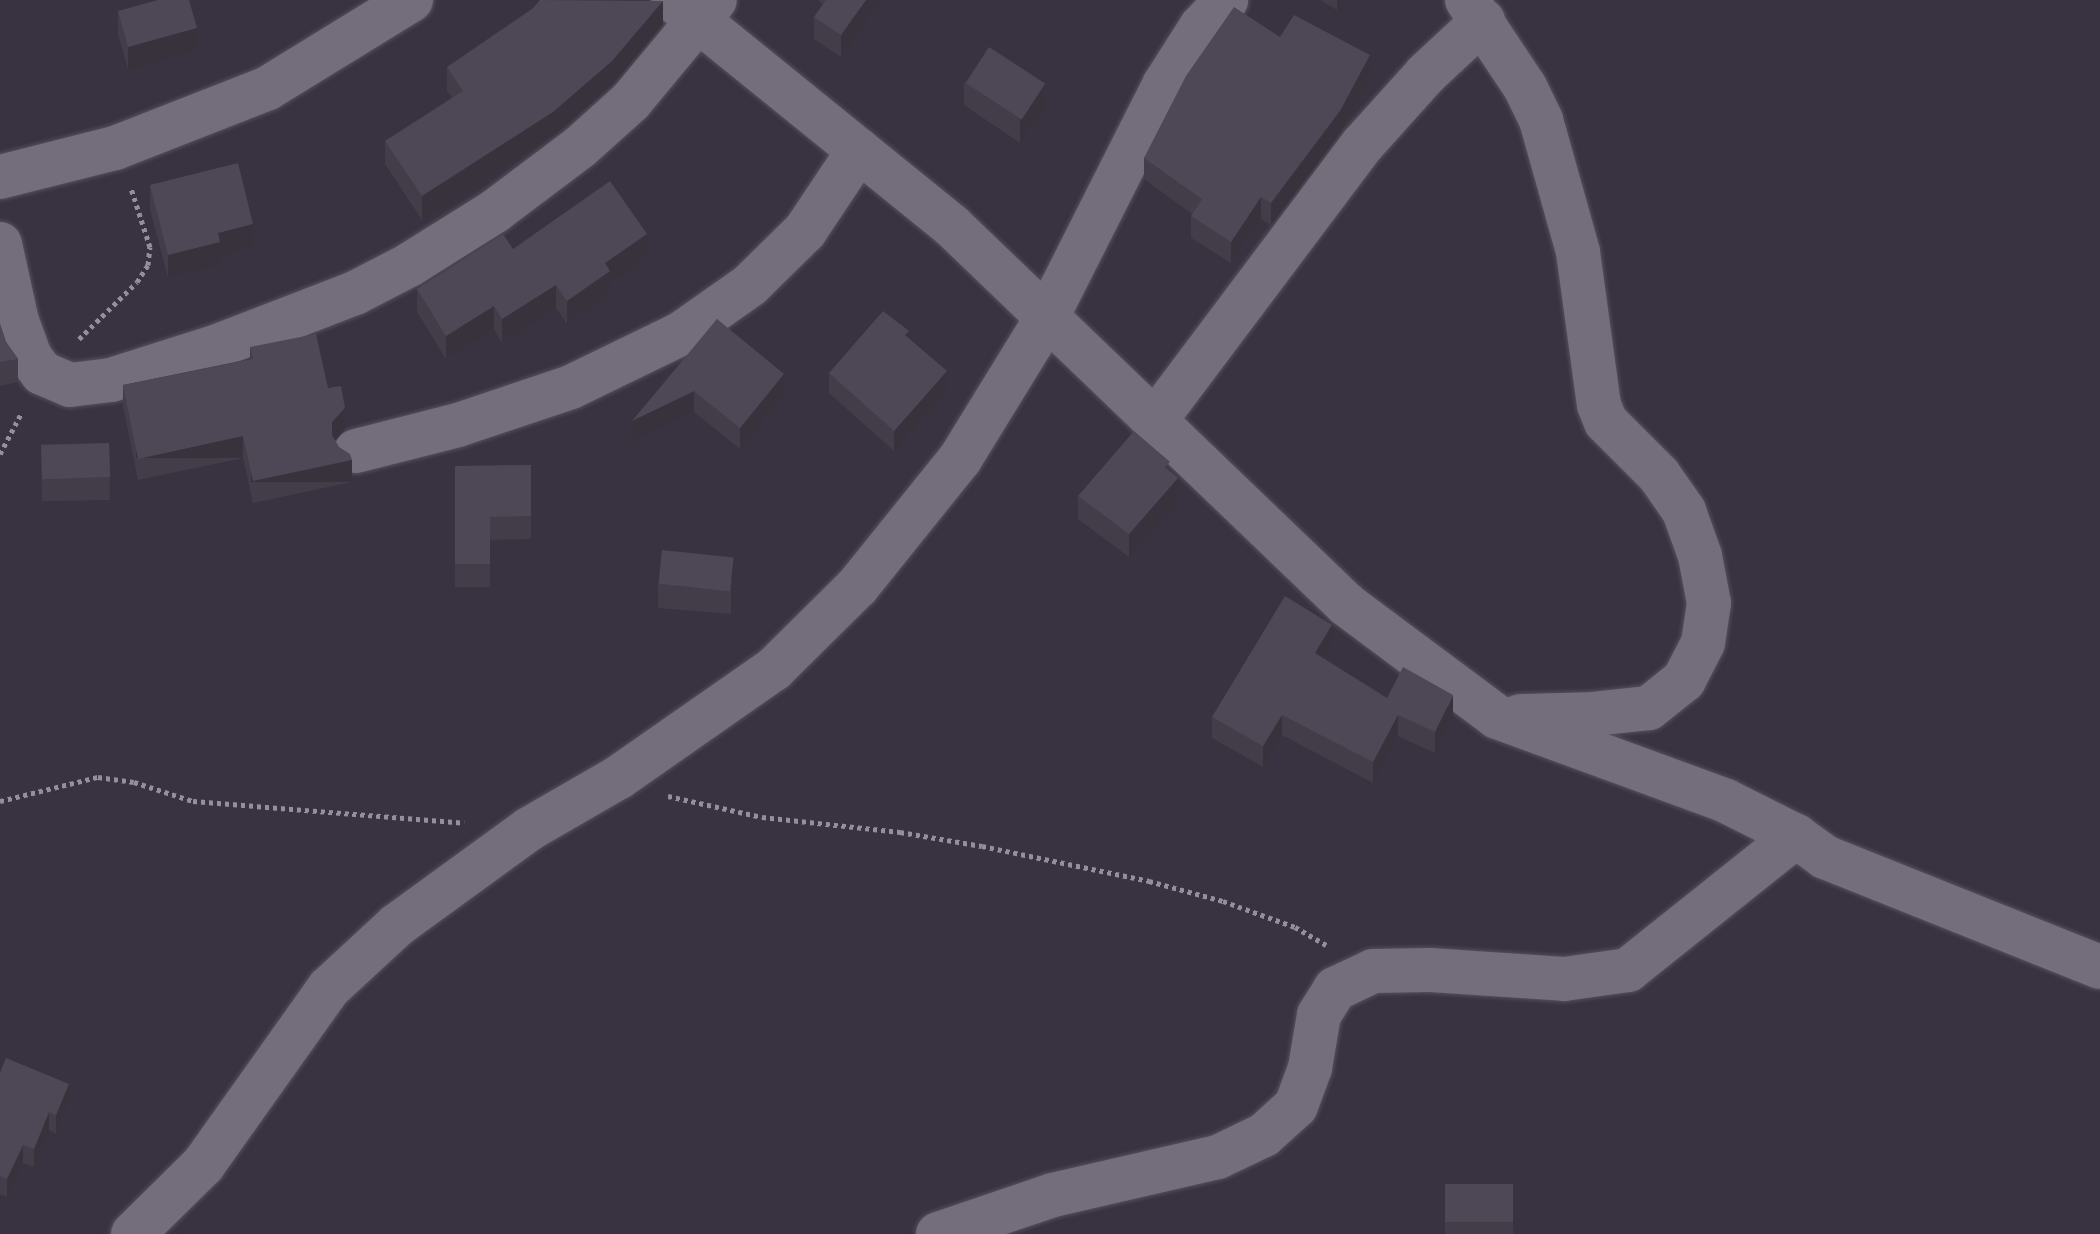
<!DOCTYPE html>
<html>
<head>
<meta charset="utf-8">
<style>
	body { margin:0 }
	#map { position:relative; width:2100px; height:1234px; overflow:hidden; background:#393240; font-family:"IBM Plex Sans",sans-serif }
	div>[style] { position:absolute }
	.path>* { height:5px; margin-top:-2.5px; transform-origin:0; background:repeating-linear-gradient(90deg,#958f9b 0 4px,transparent 0 8px) }
	.roads { filter:drop-shadow(0 0 2px #554f5a) drop-shadow(0 0 2px #554f5a) }
	.minor>* { height:44px; margin:-22px; padding:0 22px; transform-origin:22px; border-radius:22px; background:#746d7c }
	.wall>* { inset:0; background:#433d4a; transform-origin:0 0 }
	.shaded-wall>* { inset:0; background:#37323c; transform-origin:0 0 }
	.building>* { inset:0; background:#4e4756; transform-origin:0 0 }
	span { translate:-50% -50%; white-space:nowrap; text-align:center; line-height:1.15; -webkit-text-stroke:8px #1f1c22; paint-order:stroke }
</style>
</head>
<body>
<div id="map">
	<div class="path">
		<i style="left:79px;top:339px;width:81px;rotate:-44.5deg"></i>
		<i style="left:137px;top:282px;width:20px;rotate:-57deg"></i>
		<i style="left:148px;top:265px;width:18px;rotate:-84deg"></i>
		<i style="left:150px;top:247px;width:62px;rotate:-107.9deg"></i>
		<i style="left:0;top:454px;width:47px;rotate:-62.4deg"></i>
		<i style="left:668px;top:796px;width:96px;rotate:12.6deg"></i>
		<i style="left:762px;top:817px;width:139px;rotate:6.2deg"></i>
		<i style="left:900px;top:832px;width:83px;rotate:9.7deg"></i>
		<i style="left:982px;top:846px;width:171px;rotate:11.8deg"></i>
		<i style="left:1149px;top:881px;width:77px;rotate:15.1deg"></i>
		<i style="left:1223px;top:901px;width:77px;rotate:19.9deg"></i>
		<i style="left:1295px;top:927px;width:36px;rotate:30deg"></i>
		<i style="left:0;top:801px;width:101px;rotate:-13.8deg"></i>
		<i style="left:98px;top:777px;width:36px;rotate:8deg"></i>
		<i style="left:134px;top:782px;width:62px;rotate:17.9deg"></i>
		<i style="left:193px;top:801px;width:272px;rotate:4.6deg"></i>
	</div>
	<div class="roads">
		<div class="minor">
			<i style="left:673px;top:0;width:359px;rotate:39deg"></i>
			<i style="left:952px;top:226px;width:547px;rotate:43.82deg"></i>
			<i style="left:1347px;top:605px;width:187px;rotate:36.7deg"></i>
			<i style="left:1497px;top:717px;width:244px;rotate:20.1deg"></i>
			<i style="left:1726px;top:801px;width:78px;rotate:26.6deg"></i>
			<i style="left:1796px;top:836px;width:36px;rotate:36deg"></i>
			<i style="left:1825px;top:857px;width:296px;rotate:21.8deg"></i>
			<i style="left:1467px;top:0;width:105px;rotate:56.3deg"></i>
			<i style="left:1525px;top:87px;width:37px;rotate:64deg"></i>
			<i style="left:1541px;top:120px;width:137px;rotate:74.3deg"></i>
			<i style="left:1578px;top:252px;width:154px;rotate:82.2deg"></i>
			<i style="left:1599px;top:405px;width:18px;rotate:68deg"></i>
			<i style="left:1606px;top:422px;width:75px;rotate:45deg"></i>
			<i style="left:1659px;top:475px;width:44px;rotate:55.2deg"></i>
			<i style="left:1684px;top:511px;width:48px;rotate:70.4deg"></i>
			<i style="left:1700px;top:556px;width:48px;rotate:79.2deg"></i>
			<i style="left:1709px;top:603px;width:40px;rotate:98.5deg"></i>
			<i style="left:1703px;top:643px;width:42px;rotate:117.2deg"></i>
			<i style="left:1684px;top:680px;width:45px;rotate:141.3deg"></i>
			<i style="left:1649px;top:708px;width:56px;rotate:173.9deg"></i>
			<i style="left:1593px;top:714px;width:73px;rotate:178.4deg"></i>
			<i style="left:0;top:177px;width:119px;rotate:-14.2deg"></i>
			<i style="left:115px;top:148px;width:164px;rotate:-21.4deg"></i>
			<i style="left:268px;top:88px;width:168px;rotate:-31.6deg"></i>
			<i style="left:0;top:244px;width:79px;rotate:77.6deg"></i>
			<i style="left:17px;top:321px;width:38px;rotate:70deg"></i>
			<i style="left:30px;top:357px;width:20px;rotate:53deg"></i>
			<i style="left:42px;top:373px;width:30px;rotate:23deg"></i>
			<i style="left:70px;top:385px;width:41px;rotate:-7deg"></i>
			<i style="left:111px;top:380px;width:109px;rotate:-17.6deg"></i>
			<i style="left:215px;top:347px;width:150px;rotate:-21.1deg"></i>
			<i style="left:355px;top:293px;width:61px;rotate:-27.4deg"></i>
			<i style="left:409px;top:265px;width:102px;rotate:-32.1deg"></i>
			<i style="left:495px;top:211px;width:106px;rotate:-37deg"></i>
			<i style="left:580px;top:147px;width:69px;rotate:-42deg"></i>
			<i style="left:631px;top:101px;width:131px;rotate:-50.3deg"></i>
			<i style="left:1154px;top:422px;width:348px;rotate:-53.1deg"></i>
			<i style="left:1363px;top:144px;width:94px;rotate:-48deg"></i>
			<i style="left:1426px;top:74px;width:78px;rotate:-42.9deg"></i>
			<i style="left:356px;top:451px;width:105px;rotate:-14.3deg"></i>
			<i style="left:458px;top:425px;width:119px;rotate:-18.6deg"></i>
			<i style="left:571px;top:387px;width:123px;rotate:-25.9deg"></i>
			<i style="left:682px;top:333px;width:83px;rotate:-35.2deg"></i>
			<i style="left:750px;top:285px;width:77px;rotate:-44.5deg"></i>
			<i style="left:805px;top:231px;width:97px;rotate:-56.3deg"></i>
			<i style="left:133px;top:1234px;width:98px;rotate:-44.6deg"></i>
			<i style="left:203px;top:1165px;width:217px;rotate:-54.6deg"></i>
			<i style="left:329px;top:988px;width:93px;rotate:-42.8deg"></i>
			<i style="left:397px;top:925px;width:163px;rotate:-36deg"></i>
			<i style="left:529px;top:829px;width:104px;rotate:-30deg"></i>
			<i style="left:619px;top:777px;width:189px;rotate:-34.9deg"></i>
			<i style="left:774px;top:669px;width:117px;rotate:-44.7deg"></i>
			<i style="left:857px;top:587px;width:164px;rotate:-51.2deg"></i>
			<i style="left:960px;top:459px;width:164px;rotate:-58.4deg"></i>
			<i style="left:1046px;top:319px;width:262px;rotate:-63.2deg"></i>
			<i style="left:1164px;top:85px;width:69px;rotate:-57.5deg"></i>
			<i style="left:1201px;top:27px;width:37px;rotate:-47deg"></i>
			<i style="left:938px;top:1234px;width:121px;rotate:-18.7deg"></i>
			<i style="left:1053px;top:1195px;width:169px;rotate:-13deg"></i>
			<i style="left:1218px;top:1157px;width:51px;rotate:-25.6deg"></i>
			<i style="left:1264px;top:1135px;width:43px;rotate:-42.2deg"></i>
			<i style="left:1296px;top:1106px;width:40px;rotate:-69.8deg"></i>
			<i style="left:1310px;top:1068px;width:54px;rotate:-80.4deg"></i>
			<i style="left:1319px;top:1015px;width:31px;rotate:-58deg"></i>
			<i style="left:1335px;top:989px;width:42px;rotate:-25.3deg"></i>
			<i style="left:1373px;top:971px;width:57px;rotate:-1deg"></i>
			<i style="left:1430px;top:970px;width:134px;rotate:3.8deg"></i>
			<i style="left:1564px;top:979px;width:65px;rotate:-8deg"></i>
			<i style="left:1628px;top:970px;width:215px;rotate:-38.6deg"></i>
		</div>
	</div>
	<div class="wall">
		<i style="clip-path:polygon(818px 0,881px 0,841px 57px,814px 39px,814px 17px,823px 4px)"></i>
		<i style="clip-path:polygon(1320px 0,1344px 0,1337px 10px)"></i>
		<i style="clip-path:polygon(532px 9px,663px 24px,612px 85px,553px 136px,422px 220px,385px 164px,385px 141px,452px 98px,447px 91px,447px 67px)"></i>
		<i style="clip-path:polygon(118px 11px,197px 51px,128px 70px,118px 34px)"></i>
		<i style="clip-path:polygon(1280px 37px,1370px 77px,1340px 133px,1271px 225px,1261px 219px,1231px 263px,1191px 238px,1191px 216px,1192px 214px,1144px 179px,1144px 158px)"></i>
		<i style="clip-path:polygon(964px 82px,1045px 108px,1020px 143px,964px 105px)"></i>
		<i style="clip-path:polygon(150px 185px,253px 248px,220px 256px,220px 265px,168px 278px,150px 209px)"></i>
		<i style="clip-path:polygon(513px 249px,647px 258px,610px 283px,610px 294px,567px 324px,556px 308px,502px 343px,494px 329px,446px 359px,417px 312px,417px 289px)"></i>
		<i style="clip-path:polygon(717px 319px,784px 394px,740px 449px,694px 412px,632px 442px)"></i>
		<i style="clip-path:polygon(0 324px,6px 342px,18px 359px,18px 382px,0 386px)"></i>
		<i style="clip-path:polygon(909px 338px,947px 391px,894px 451px,829px 393px,829px 373px)"></i>
		<i style="clip-path:polygon(250px 347px,328px 388px,345px 429px,335px 441px,352px 482px,253px 503px,243px 458px,138px 480px,123px 406px,123px 385px,250px 359px)"></i>
		<i style="left:109px;top:443px;width:57px;height:68px;rotate:89deg"></i>
		<i style="clip-path:polygon(531px 465px,531px 539px,490px 540px,490px 587px,455px 587px,455px 466px)"></i>
		<i style="clip-path:polygon(1170px 471px,1178px 501px,1129px 557px,1078px 519px,1078px 496px)"></i>
		<i style="clip-path:polygon(734px 580px,731px 614px,658px 608px,658px 584px)"></i>
		<i style="clip-path:polygon(1332px 645px,1324px 659px,1387px 698px,1453px 716px,1435px 753px,1398px 736px,1373px 783px,1282px 735px,1263px 767px,1212px 738px,1212px 717px)"></i>
		<i style="clip-path:polygon(0 1073px,69px 1102px,56px 1134px,49px 1130px,34px 1167px,23px 1163px,7px 1197px,0 1194px)"></i>
		<i style="left:1513px;top:1184px;width:50px;height:68px;rotate:90deg"></i>
	</div>
	<div class="shaded-wall">
		<i style="clip-path:polygon(866px 0,881px 0,841px 57px,841px 35px)"></i>
		<i style="clip-path:polygon(1337px 0,1344px 0,1337px 10px)"></i>
		<i style="clip-path:polygon(663px 1px,663px 24px,612px 85px,553px 136px,422px 220px,422px 196px)"></i>
		<i style="clip-path:polygon(197px 28px,197px 51px,128px 70px,128px 47px)"></i>
		<i style="clip-path:polygon(1370px 55px,1370px 77px,1340px 133px,1271px 225px,1271px 203px)"></i>
		<i style="clip-path:polygon(1045px 84px,1045px 108px,1020px 143px,1020px 120px)"></i>
		<i style="clip-path:polygon(1261px 197px,1261px 219px,1231px 263px,1231px 242px)"></i>
		<i style="clip-path:polygon(253px 224px,253px 248px,220px 256px,220px 265px,168px 278px,168px 255px,218px 233px)"></i>
		<i style="clip-path:polygon(647px 234px,647px 258px,610px 283px,610px 294px,567px 324px,567px 301px,605px 263px)"></i>
		<i style="clip-path:polygon(556px 285px,556px 308px,502px 343px,502px 319px)"></i>
		<i style="clip-path:polygon(494px 306px,494px 329px,446px 359px,446px 336px)"></i>
		<i style="clip-path:polygon(947px 371px,947px 391px,894px 451px,894px 431px)"></i>
		<i style="clip-path:polygon(784px 374px,784px 394px,740px 449px,740px 428px)"></i>
		<i style="clip-path:polygon(694px 391px,694px 412px,632px 442px,632px 421px)"></i>
		<i style="clip-path:polygon(345px 408px,345px 429px,332px 444px,332px 422px)"></i>
		<i style="left:243px;top:436px;width:22px;height:107px;rotate:90deg"></i>
		<i style="left:352px;top:460px;width:22px;height:101px;rotate:90deg"></i>
		<i style="clip-path:polygon(1178px 478px,1178px 501px,1129px 557px,1129px 534px)"></i>
		<i style="clip-path:polygon(734px 557px,734px 580px,731px 614px,731px 591px)"></i>
		<i style="clip-path:polygon(1332px 625px,1332px 645px,1315px 674px,1315px 653px)"></i>
		<i style="clip-path:polygon(1453px 695px,1453px 716px,1435px 753px,1435px 732px)"></i>
		<i style="clip-path:polygon(1282px 715px,1282px 735px,1263px 767px,1263px 746px)"></i>
		<i style="clip-path:polygon(1398px 715px,1398px 736px,1373px 783px,1373px 762px)"></i>
		<i style="clip-path:polygon(69px 1084px,69px 1102px,56px 1134px,56px 1115px)"></i>
		<i style="clip-path:polygon(49px 1112px,49px 1130px,34px 1167px,34px 1149px)"></i>
		<i style="clip-path:polygon(23px 1145px,23px 1163px,7px 1197px,7px 1179px)"></i>
	</div>
	<div class="building">
		<i style="clip-path:polygon(158px 0,189px 0,197px 28px,128px 47px,118px 11px)"></i>
		<i style="clip-path:polygon(540px 0,663px 1px,612px 61px,553px 112px,422px 196px,385px 141px,463px 91px,447px 67px,532px 9px)"></i>
		<i style="clip-path:polygon(826px 0,866px 0,841px 35px,814px 17px)"></i>
		<i style="clip-path:polygon(1234px 7px,1280px 37px,1294px 15px,1370px 55px,1340px 111px,1271px 203px,1261px 197px,1231px 242px,1191px 216px,1202px 199px,1144px 158px,1186px 76px)"></i>
		<i style="left:989px;top:47px;width:67px;height:43px;rotate:33deg"></i>
		<i style="clip-path:polygon(238px 163px,253px 224px,218px 233px,220px 242px,168px 255px,150px 185px)"></i>
		<i style="clip-path:polygon(610px 181px,647px 234px,605px 263px,610px 271px,567px 301px,556px 285px,502px 319px,494px 306px,446px 336px,417px 289px,503px 234px,513px 249px)"></i>
		<i style="clip-path:polygon(883px 311px,909px 331px,905px 335px,947px 371px,894px 431px,829px 373px)"></i>
		<i style="clip-path:polygon(717px 319px,784px 374px,740px 428px,694px 391px,632px 421px)"></i>
		<i style="clip-path:polygon(0 324px,6px 342px,18px 359px,0 362px)"></i>
		<i style="clip-path:polygon(316px 334px,328px 388px,341px 386px,345px 408px,332px 422px,332px 435px,339px 447px,350px 454px,352px 460px,253px 481px,243px 436px,138px 459px,123px 385px,253px 359px,250px 347px)"></i>
		<i style="clip-path:polygon(1134px 431px,1170px 462px,1165px 467px,1178px 478px,1129px 534px,1078px 496px)"></i>
		<i style="left:109px;top:443px;width:34px;height:68px;rotate:88deg"></i>
		<i style="clip-path:polygon(531px 465px,531px 516px,490px 517px,490px 564px,455px 564px,455px 466px)"></i>
		<i style="left:662px;top:550px;width:72px;height:34px;rotate:6deg"></i>
		<i style="clip-path:polygon(1285px 596px,1332px 625px,1315px 653px,1387px 698px,1403px 667px,1453px 695px,1435px 732px,1398px 715px,1373px 762px,1282px 715px,1263px 746px,1212px 717px)"></i>
		<i style="clip-path:polygon(6px 1058px,69px 1084px,56px 1115px,49px 1112px,34px 1149px,23px 1145px,7px 1179px,0 1176px,0 1073px)"></i>
		<i style="left:1513px;top:1184px;width:38px;height:68px;rotate:90deg"></i>
	</div>
</div>
</body>
</html>
